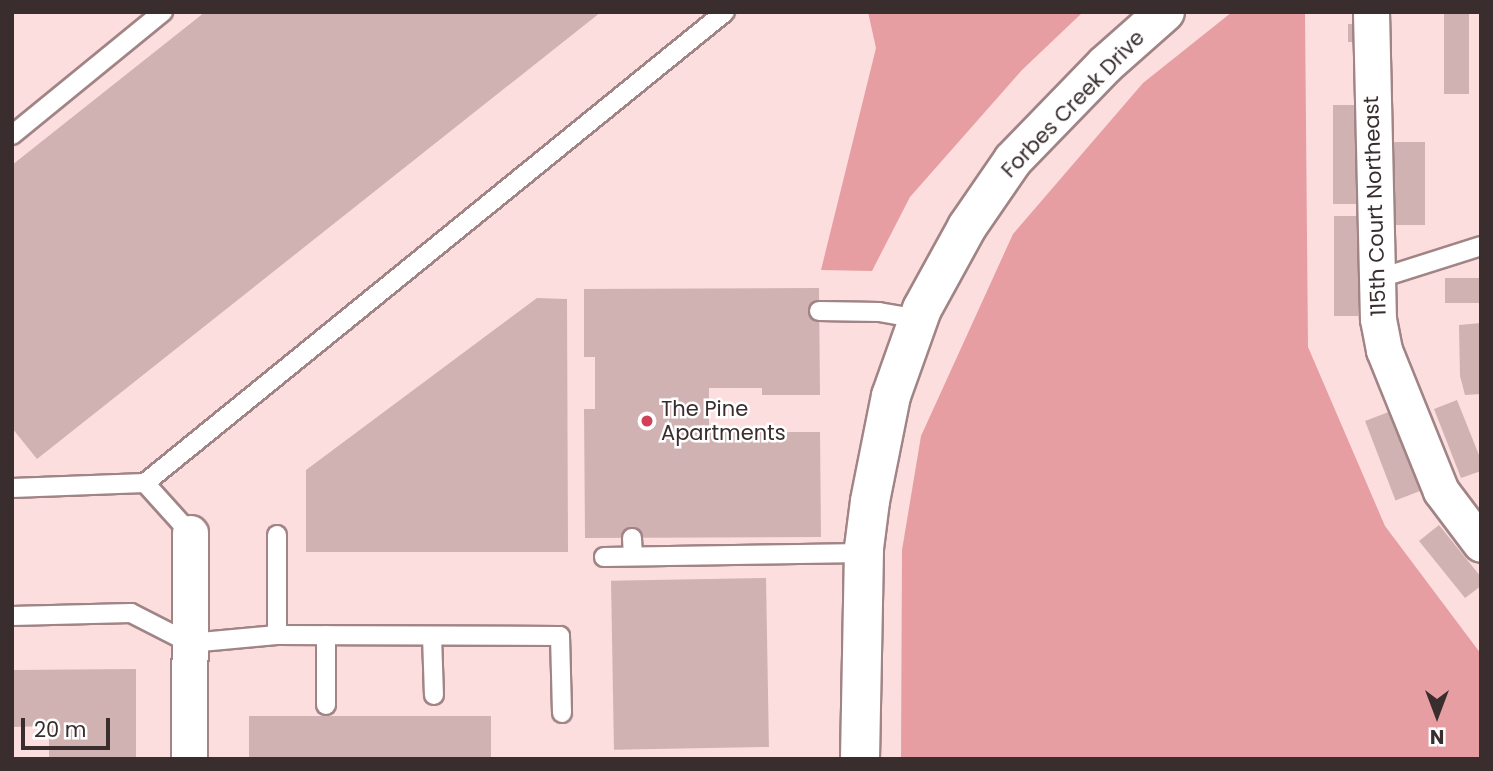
<!DOCTYPE html>
<style>
body{margin:0}
#map{position:relative;width:1493px;height:771px;overflow:hidden;background:#fddedf;font-family:Poppins,sans-serif}
div>[style]{position:absolute}
.green>*{inset:0;background:#e69ea2}
.building>*{inset:0;background:#d0b2b3;transform-origin:0 0}
.roads{filter:drop-shadow(2px 0 #a18485) drop-shadow(-2px 0 #a18485) drop-shadow(0 2px #a18485) drop-shadow(0 -2px #a18485)}
.service>*{height:18px;margin:-9px;padding:0 9px;transform-origin:9px;border-radius:9px;background:#fff}
.minor>*{height:35px;margin:-17.5px;padding:0 17.5px;transform-origin:17.5px;border-radius:17.5px;background:#fff}
.tertiary>*{height:38px;margin:-19px;padding:0 19px;transform-origin:19px;border-radius:19px;background:#fff}
.dots>*{width:19px;height:19px;translate:-50% -50%;box-sizing:border-box;border:4px solid #fff;border-radius:50%}
span{translate:-50% -50%;white-space:nowrap;text-align:center;line-height:1.15;-webkit-text-stroke:5px #fff;paint-order:stroke}
.street-label{font-size:21px;color:#392d2e}
.poi-label{font-size:21px;color:#392d2e}
.left{translate:0 -50%;text-align:left}
.frame{position:absolute;inset:0;border:14px solid #392d2e;pointer-events:none}
.north{position:absolute;left:1402px;top:680px;width:70px;height:70px;-webkit-text-stroke:5px #fff;paint-order:stroke;rotate:180deg;font-size:19px;font-weight:700;line-height:28px;text-align:center;color:#392d2e}
.north::after{content:'';display:block;margin:auto;width:24px;height:32px;background:#392d2e;clip-path:polygon(50% 0,100% 100%,50% 72%,0 100%)}
.scale{position:absolute;left:21px;top:718px;width:89px;height:32px;box-sizing:border-box;border:4px solid #392d2e;border-top:0;padding-left:9px;font-size:21px;line-height:24px;white-space:nowrap;color:#392d2e;-webkit-text-stroke:5px #fff;paint-order:stroke}
</style>
<div id="map">
<div class="green">
<div style="clip-path:polygon(868px 12px,1083px 12px,1022px 70px,910px 197px,872px 271px,821px 270px,876px 48px)"></div>
<div style="clip-path:polygon(1232px 12px,1305px 12px,1308px 347px,1385px 526px,1481px 654px,1481px 759px,901px 759px,902px 550px,921px 436px,1013px 234px,1143px 83px)"></div>
</div>
<div class="building">
<div style="clip-path:polygon(205px 12px,601px 12px,37px 459px,12px 428px,12px 165px)"></div>
<div style="left:1444px;top:12px;width:25px;height:82px"></div>
<div style="left:1348px;top:24px;width:11px;height:18px"></div>
<div style="left:1333px;top:105px;width:26px;height:99px"></div>
<div style="left:1425px;top:142px;width:83px;height:32px;rotate:90deg"></div>
<div style="left:1334px;top:216px;width:24px;height:100px"></div>
<div style="left:1481px;top:278px;width:25px;height:36px;rotate:90deg"></div>
<div style="clip-path:polygon(819px 288px,820px 395px,762px 395px,762px 388px,709px 388px,709px 432px,820px 432px,821px 537px,585px 538px,584px 409px,595px 409px,595px 357px,584px 357px,584px 289px)"></div>
<div style="clip-path:polygon(537px 298px,567px 299px,568px 552px,306px 552px,306px 470px)"></div>
<div style="clip-path:polygon(1481px 323px,1481px 394px,1465px 395px,1460px 376px,1459px 325px)"></div>
<div style="clip-path:polygon(1457px 400px,1481px 460px,1481px 471px,1461px 478px,1434px 409px)"></div>
<div style="left:1394px;top:410px;width:85px;height:31px;rotate:69deg"></div>
<div style="clip-path:polygon(1439px 525px,1481px 577px,1481px 586px,1465px 598px,1419px 541px)"></div>
<div style="left:766px;top:578px;width:169px;height:155px;rotate:89deg"></div>
<div style="clip-path:polygon(136px 669px,136px 759px,49px 759px,49px 726px,12px 727px,12px 670px)"></div>
<div style="left:491px;top:716px;width:43px;height:242px;rotate:90deg"></div>
</div>
<div class="roads">
<div class="service">
<div style="left:12px;top:135px;width:195px;rotate:-39.2deg"></div>
<div style="left:1377px;top:279px;width:109px;rotate:-17.6deg"></div>
<div style="left:819px;top:311px;width:60px;rotate:1deg"></div>
<div style="left:879px;top:312px;width:40px;rotate:10deg"></div>
<div style="left:12px;top:488px;width:133px;rotate:-2.2deg"></div>
<div style="left:190px;top:533px;width:67px;rotate:-132deg"></div>
<div style="left:145px;top:483px;width:747px;rotate:-39.08deg"></div>
<div style="left:277px;top:535px;width:100px;rotate:90deg"></div>
<div style="left:632px;top:538px;width:18px;rotate:87deg"></div>
<div style="left:604px;top:557px;width:260px;rotate:-0.9deg"></div>
<div style="left:12px;top:616px;width:119px;rotate:-1.4deg"></div>
<div style="left:131px;top:613px;width:66px;rotate:27deg"></div>
<div style="left:190px;top:643px;width:87px;rotate:-5.3deg"></div>
<div style="left:277px;top:635px;width:283px;rotate:0.2deg"></div>
<div style="left:560px;top:636px;width:77px;rotate:88.5deg"></div>
<div style="left:326px;top:635px;width:70px;rotate:90deg"></div>
<div style="left:432px;top:636px;width:59px;rotate:88.1deg"></div>
</div>
<div class="minor">
<div style="left:1371px;top:12px;width:307px;rotate:88.7deg"></div>
<div style="left:1378px;top:319px;width:32px;rotate:79deg"></div>
<div style="left:1384px;top:350px;width:152px;rotate:68deg"></div>
<div style="left:1441px;top:491px;width:66px;rotate:53deg"></div>
<div style="left:189px;top:759px;width:226px;rotate:-89.7deg"></div>
</div>
<div class="tertiary">
<div style="left:860px;top:759px;width:211px;rotate:-88.9deg"></div>
<div style="left:864px;top:548px;width:47px;rotate:-82.7deg"></div>
<div style="left:870px;top:501px;width:107px;rotate:-78.7deg"></div>
<div style="left:891px;top:396px;width:92px;rotate:-70.4deg"></div>
<div style="left:922px;top:309px;width:94px;rotate:-61.2deg"></div>
<div style="left:967px;top:227px;width:81px;rotate:-55.5deg"></div>
<div style="left:1013px;top:160px;width:132px;rotate:-45.9deg"></div>
<div style="left:1105px;top:65px;width:80px;rotate:-41.5deg"></div>
</div>
</div>
<div class="dots">
<div style="left:647px;top:421px;background:#d14157"></div>
</div>
<div class="street-label">
<span style="left:1073px;top:104px;rotate:-46deg">Forbes Creek Drive</span>
<span style="left:1375px;top:206px;rotate:-92deg">115th Court Northeast</span>
</div>
<div class="poi-label">
<span class="left" style="left:661px;top:421px">The Pine<br>Apartments</span>
</div>
<div class="frame"></div>
<div class="north">N</div>
<div class="scale">20 m</div>
</div>
